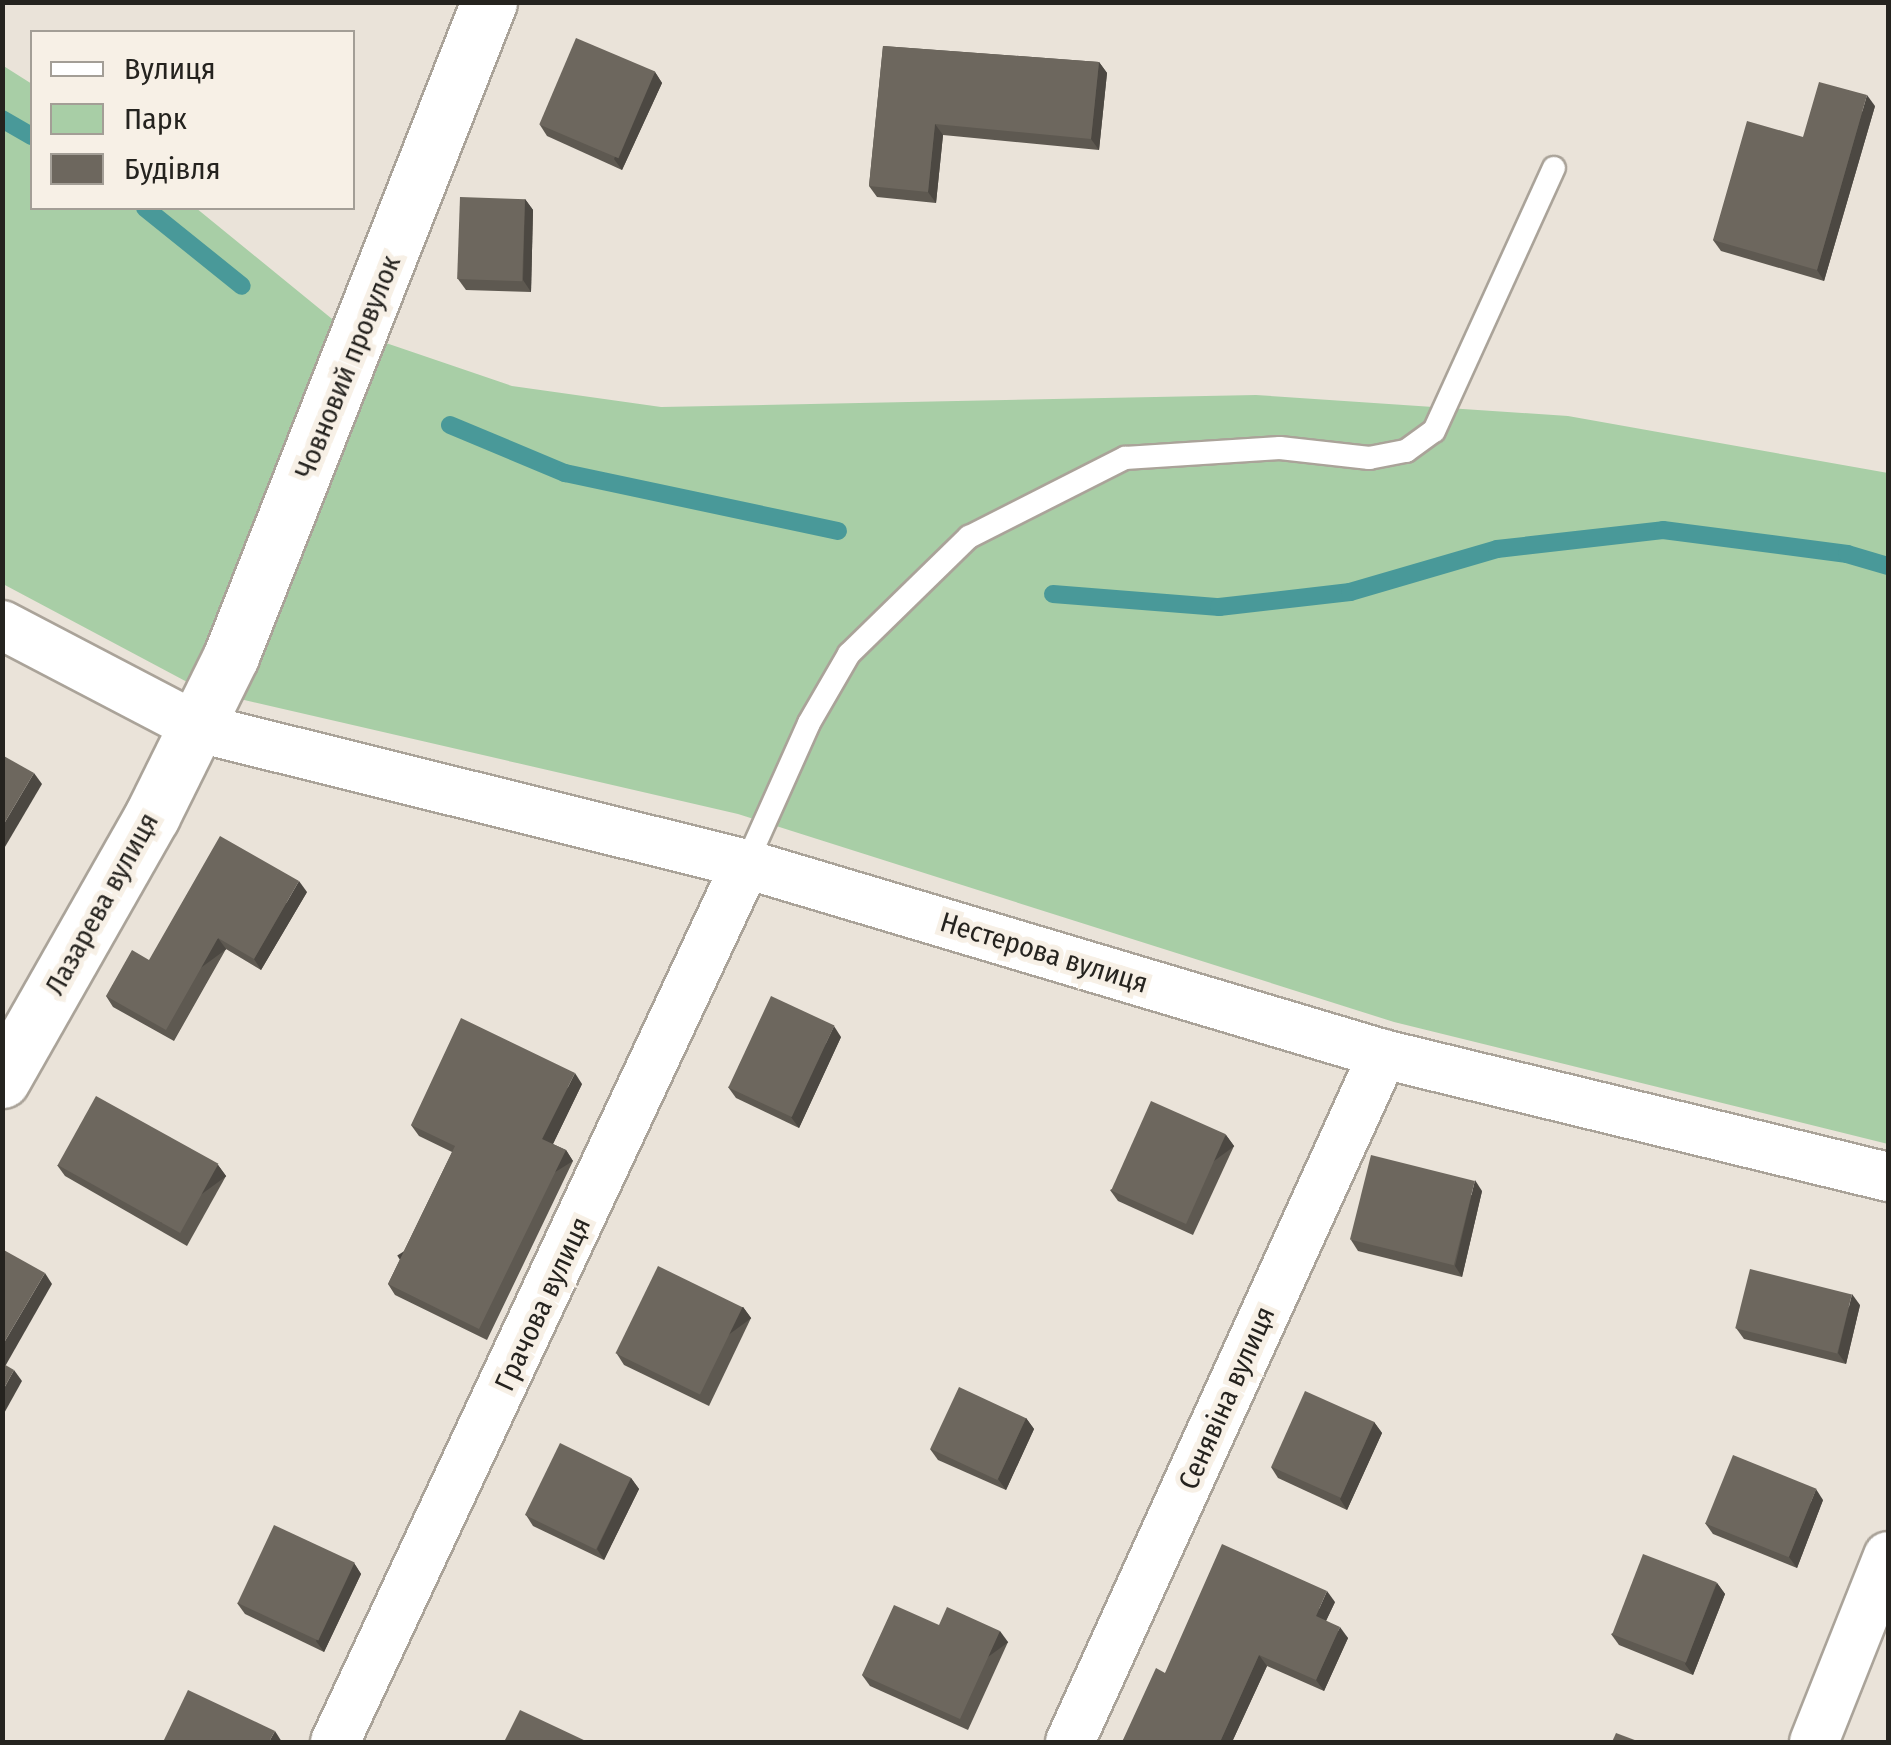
<!DOCTYPE html>
<meta charset="utf-8">
<style>
body{margin:0}
#map{position:relative;width:1891px;height:1745px;overflow:hidden;background:#eae3d9;font-family:"Fira Sans Condensed",sans-serif}
div>[style]{position:absolute}
.green>*{inset:0;background:#a8cea6}
.stream>*{height:18px;margin:-9px;padding:0 9px;transform-origin:9px;border-radius:9px;background:#499999}
.roads{filter:drop-shadow(2px 0 #aaa399) drop-shadow(-2px 0 #aaa399) drop-shadow(0 2px #aaa399) drop-shadow(0 -2px #aaa399)}
.lane>*{height:22px;margin:-11px;padding:0 11px;transform-origin:11px;border-radius:11px;background:#fff}
.street>*{height:48px;margin:-24px;padding:0 24px;transform-origin:24px;border-radius:24px;background:#fff}
.secondary>*{height:55px;margin:-27.5px;padding:0 27.5px;transform-origin:27.5px;border-radius:27.5px;background:#fff}
.wall>*{inset:0;background:#5e5951}
.shaded-wall>*{inset:0;background:#4c4842;transform-origin:0 0}
.building>*{inset:0;background:#6d675e;transform-origin:0 0}
span{translate:-50% -50%;white-space:nowrap;text-align:center;line-height:1.15;-webkit-text-stroke:10px #f7f0e6;paint-order:stroke}
.street-label{font-size:28px;color:#25231f}
.frame{position:absolute;inset:0;border:5px solid #25231f;pointer-events:none}
.legend{position:absolute;left:30px;top:30px;width:325px;height:180px;box-sizing:border-box;background:#f7f0e6;border:2px solid #a39e96;margin:0;padding:12px 18px;list-style:none;font-size:30px;color:#25231f}
.legend li{display:flex;align-items:center;gap:20px;height:50px}
.legend b{width:50px;border:2px solid #a39e96}
</style>
<div id="map">
<div class="green">
<div style="clip-path:polygon(2px 65px,32px 84px,32px 208px,196px 208px,337px 323px,189px 683px,3px 584px)"></div>
<div style="clip-path:polygon(383px 342px,512px 386px,661px 407px,1256px 395px,1568px 416px,1888px 473px,1888px 1144px,1394px 1022px,738px 814px,240px 699px)"></div>
</div>
<div class="stream">
<div style="left:2px;top:119px;width:34px;rotate:30deg"></div>
<div style="left:145px;top:208px;width:124px;rotate:38.8deg"></div>
<div style="left:450px;top:425px;width:125px;rotate:22.7deg"></div>
<div style="left:565px;top:473px;width:279px;rotate:12deg"></div>
<div style="left:1053px;top:594px;width:167px;rotate:4.5deg"></div>
<div style="left:1219px;top:607px;width:132px;rotate:-6.5deg"></div>
<div style="left:1350px;top:592px;width:153px;rotate:-16.3deg"></div>
<div style="left:1497px;top:549px;width:167px;rotate:-6.5deg"></div>
<div style="left:1663px;top:530px;width:186px;rotate:7.4deg"></div>
<div style="left:1847px;top:554px;width:43px;rotate:16.3deg"></div>
</div>
<div class="roads">
<div class="lane">
<div style="left:746px;top:864px;width:154px;rotate:-65.9deg"></div>
<div style="left:809px;top:723px;width:80px;rotate:-59.9deg"></div>
<div style="left:849px;top:654px;width:168px;rotate:-44.3deg"></div>
<div style="left:969px;top:537px;width:175px;rotate:-26.9deg"></div>
<div style="left:1125px;top:458px;width:155px;rotate:-3.7deg"></div>
<div style="left:1280px;top:448px;width:90px;rotate:6.4deg"></div>
<div style="left:1369px;top:458px;width:38px;rotate:-11deg"></div>
<div style="left:1406px;top:451px;width:34px;rotate:-36deg"></div>
<div style="left:1434px;top:431px;width:289px;rotate:-65.5deg"></div>
</div>
<div class="street">
<div style="left:2px;top:625px;width:222px;rotate:27.6deg"></div>
<div style="left:199px;top:728px;width:564px;rotate:13.96deg"></div>
<div style="left:746px;top:864px;width:665px;rotate:16.61deg"></div>
<div style="left:1383px;top:1054px;width:520px;rotate:13.69deg"></div>
<div style="left:335px;top:1742px;width:969px;rotate:-64.92deg"></div>
<div style="left:1070px;top:1742px;width:756px;rotate:-65.54deg"></div>
<div style="left:1814px;top:1742px;width:200px;rotate:-68.3deg"></div>
</div>
<div class="secondary">
<div style="left:2px;top:1080px;width:304px;rotate:-60.4deg"></div>
<div style="left:152px;top:816px;width:178px;rotate:-63.7deg"></div>
<div style="left:231px;top:656px;width:703px;rotate:-68.47deg"></div>
</div>
</div>
<div class="wall">
<div style="clip-path:polygon(883px 46px,1099px 62px,1107px 73px,1099px 150px,943px 135px,936px 203px,877px 197px,869px 186px)"></div>
<div style="clip-path:polygon(655px 72px,662px 83px,622px 170px,547px 136px,540px 125px)"></div>
<div style="clip-path:polygon(1875px 106px,1824px 281px,1721px 251px,1713px 240px,1803px 137px)"></div>
<div style="clip-path:polygon(525px 199px,533px 210px,531px 292px,466px 290px,458px 279px)"></div>
<div style="clip-path:polygon(307px 892px,261px 970px,226px 949px,174px 1041px,113px 1007px,106px 996px)"></div>
<div style="clip-path:polygon(841px 1037px,799px 1128px,736px 1098px,728px 1087px)"></div>
<div style="clip-path:polygon(582px 1084px,553px 1144px,566px 1150px,573px 1161px,487px 1340px,395px 1295px,388px 1284px,452px 1152px,419px 1136px,411px 1125px)"></div>
<div style="clip-path:polygon(1226px 1135px,1234px 1146px,1193px 1235px,1118px 1201px,1110px 1190px)"></div>
<div style="clip-path:polygon(57px 1165px,218px 1165px,226px 1176px,187px 1246px,65px 1176px)"></div>
<div style="clip-path:polygon(1482px 1191px,1462px 1277px,1358px 1251px,1351px 1240px)"></div>
<div style="clip-path:polygon(1860px 1305px,1846px 1364px,1744px 1339px,1736px 1328px)"></div>
<div style="clip-path:polygon(743px 1307px,751px 1318px,709px 1406px,624px 1365px,617px 1354px)"></div>
<div style="clip-path:polygon(1026px 1418px,1034px 1429px,1006px 1490px,938px 1460px,930px 1449px)"></div>
<div style="clip-path:polygon(1374px 1422px,1382px 1433px,1347px 1510px,1278px 1478px,1271px 1467px)"></div>
<div style="clip-path:polygon(631px 1478px,639px 1489px,604px 1560px,533px 1526px,526px 1515px)"></div>
<div style="clip-path:polygon(1823px 1500px,1797px 1568px,1713px 1534px,1705px 1523px)"></div>
<div style="clip-path:polygon(354px 1563px,361px 1574px,324px 1652px,245px 1614px,237px 1603px)"></div>
<div style="clip-path:polygon(1717px 1583px,1725px 1594px,1693px 1675px,1619px 1645px,1611px 1634px)"></div>
<div style="clip-path:polygon(1335px 1602px,1326px 1621px,1348px 1638px,1324px 1691px,1267px 1666px,1232px 1742px,1122px 1742px,1165px 1673px)"></div>
<div style="clip-path:polygon(939px 1625px,1008px 1642px,968px 1730px,870px 1686px,862px 1675px)"></div>
</div>
<div class="shaded-wall">
<div style="clip-path:polygon(1099px 62px,1107px 73px,1099px 150px,1091px 139px)"></div>
<div style="clip-path:polygon(655px 72px,662px 83px,622px 170px,614px 159px)"></div>
<div style="clip-path:polygon(1867px 95px,1875px 106px,1824px 281px,1817px 270px)"></div>
<div style="clip-path:polygon(935px 124px,943px 135px,936px 203px,928px 192px)"></div>
<div style="clip-path:polygon(525px 199px,533px 210px,531px 292px,523px 280px)"></div>
<div style="clip-path:polygon(34px 773px,42px 784px,2px 852px,2px 827px)"></div>
<div style="clip-path:polygon(299px 881px,307px 892px,261px 970px,254px 959px)"></div>
<div style="left:218px;top:938px;width:14px;height:106px;rotate:54deg"></div>
<div style="clip-path:polygon(834px 1026px,841px 1037px,799px 1128px,791px 1117px)"></div>
<div style="clip-path:polygon(575px 1073px,582px 1084px,550px 1150px,542px 1139px)"></div>
<div style="left:1226px;top:1135px;width:14px;height:98px;rotate:54deg"></div>
<div style="left:566px;top:1150px;width:13px;height:199px;rotate:58deg"></div>
<div style="left:218px;top:1165px;width:14px;height:80px;rotate:54deg"></div>
<div style="clip-path:polygon(1475px 1180px,1482px 1191px,1462px 1277px,1455px 1266px)"></div>
<div style="clip-path:polygon(45px 1273px,52px 1284px,3px 1370px,2px 1346px)"></div>
<div style="clip-path:polygon(1852px 1294px,1860px 1305px,1846px 1364px,1838px 1353px)"></div>
<div style="left:743px;top:1307px;width:14px;height:98px;rotate:54deg"></div>
<div style="clip-path:polygon(14px 1370px,22px 1381px,2px 1417px,2px 1392px)"></div>
<div style="clip-path:polygon(1026px 1418px,1034px 1429px,1006px 1490px,998px 1479px)"></div>
<div style="clip-path:polygon(1374px 1422px,1382px 1433px,1347px 1510px,1340px 1499px)"></div>
<div style="clip-path:polygon(631px 1478px,639px 1489px,604px 1560px,597px 1549px)"></div>
<div style="clip-path:polygon(1816px 1489px,1823px 1500px,1797px 1568px,1789px 1557px)"></div>
<div style="clip-path:polygon(354px 1563px,361px 1574px,324px 1652px,316px 1641px)"></div>
<div style="clip-path:polygon(1717px 1583px,1725px 1594px,1693px 1675px,1685px 1664px)"></div>
<div style="clip-path:polygon(1327px 1591px,1335px 1602px,1323px 1627px,1316px 1616px)"></div>
<div style="clip-path:polygon(1340px 1627px,1348px 1638px,1324px 1691px,1316px 1680px)"></div>
<div style="left:1000px;top:1631px;width:14px;height:97px;rotate:54deg"></div>
<div style="clip-path:polygon(1259px 1655px,1267px 1666px,1232px 1742px,1220px 1742px)"></div>
<div style="clip-path:polygon(275px 1731px,282px 1742px,269px 1742px)"></div>
</div>
<div class="building">
<div style="left:576px;top:38px;width:86px;height:94px;rotate:23deg"></div>
<div style="clip-path:polygon(883px 46px,1099px 62px,1091px 139px,935px 124px,928px 192px,869px 186px)"></div>
<div style="clip-path:polygon(1819px 82px,1867px 95px,1817px 270px,1713px 240px,1747px 121px,1803px 137px)"></div>
<div style="left:460px;top:197px;width:65px;height:82px;rotate:2deg"></div>
<div style="clip-path:polygon(2px 755px,34px 773px,2px 827px)"></div>
<div style="clip-path:polygon(220px 836px,299px 881px,254px 959px,218px 938px,166px 1030px,106px 996px,132px 950px,149px 960px)"></div>
<div style="left:771px;top:996px;width:70px;height:101px;rotate:25deg"></div>
<div style="clip-path:polygon(461px 1018px,575px 1073px,542px 1139px,566px 1150px,479px 1329px,388px 1284px,455px 1146px,411px 1125px)"></div>
<div style="left:96px;top:1096px;width:140px;height:79px;rotate:29deg"></div>
<div style="left:1151px;top:1101px;width:82px;height:98px;rotate:24deg"></div>
<div style="left:1371px;top:1155px;width:107px;height:87px;rotate:14deg"></div>
<div style="clip-path:polygon(2px 1249px,45px 1273px,2px 1346px)"></div>
<div style="left:658px;top:1266px;width:94px;height:97px;rotate:26deg"></div>
<div style="left:1750px;top:1269px;width:105px;height:61px;rotate:14deg"></div>
<div style="clip-path:polygon(2px 1363px,14px 1370px,2px 1392px)"></div>
<div style="left:959px;top:1387px;width:74px;height:68px;rotate:25deg"></div>
<div style="left:1305px;top:1391px;width:76px;height:83px;rotate:24deg"></div>
<div style="left:560px;top:1443px;width:79px;height:80px;rotate:26deg"></div>
<div style="left:1733px;top:1455px;width:90px;height:74px;rotate:22deg"></div>
<div style="left:274px;top:1525px;width:89px;height:86px;rotate:25deg"></div>
<div style="clip-path:polygon(1222px 1544px,1327px 1591px,1316px 1616px,1340px 1627px,1316px 1680px,1259px 1655px,1220px 1742px,1122px 1742px,1156px 1668px,1165px 1673px)"></div>
<div style="left:1643px;top:1554px;width:79px;height:86px;rotate:21deg"></div>
<div style="clip-path:polygon(894px 1605px,939px 1625px,947px 1607px,1000px 1631px,960px 1719px,862px 1675px)"></div>
<div style="clip-path:polygon(188px 1690px,275px 1731px,269px 1742px,163px 1742px)"></div>
<div style="clip-path:polygon(520px 1710px,588px 1742px,504px 1742px)"></div>
<div style="clip-path:polygon(1616px 1733px,1640px 1742px,1612px 1742px)"></div>
</div>
<div class="street-label">
<span style="left:348px;top:367px;rotate:-68deg">Човновий провулок</span>
<span style="left:102px;top:904px;rotate:-61deg">Лазарева вулиця</span>
<span style="left:1044px;top:953px;rotate:17deg">Нестерова вулиця</span>
<span style="left:543px;top:1304px;rotate:-65deg">Грачова вулиця</span>
<span style="left:1227px;top:1398px;rotate:-66deg">Сенявіна вулиця</span>
</div>
<div class="frame"></div>
<ul class="legend">
<li><b style="height:12px;background:#fff"></b>Вулиця</li>
<li><b style="height:28px;background:#a8cea6"></b>Парк</li>
<li><b style="height:28px;background:#6d675e"></b>Будівля</li>
</ul>
</div>
